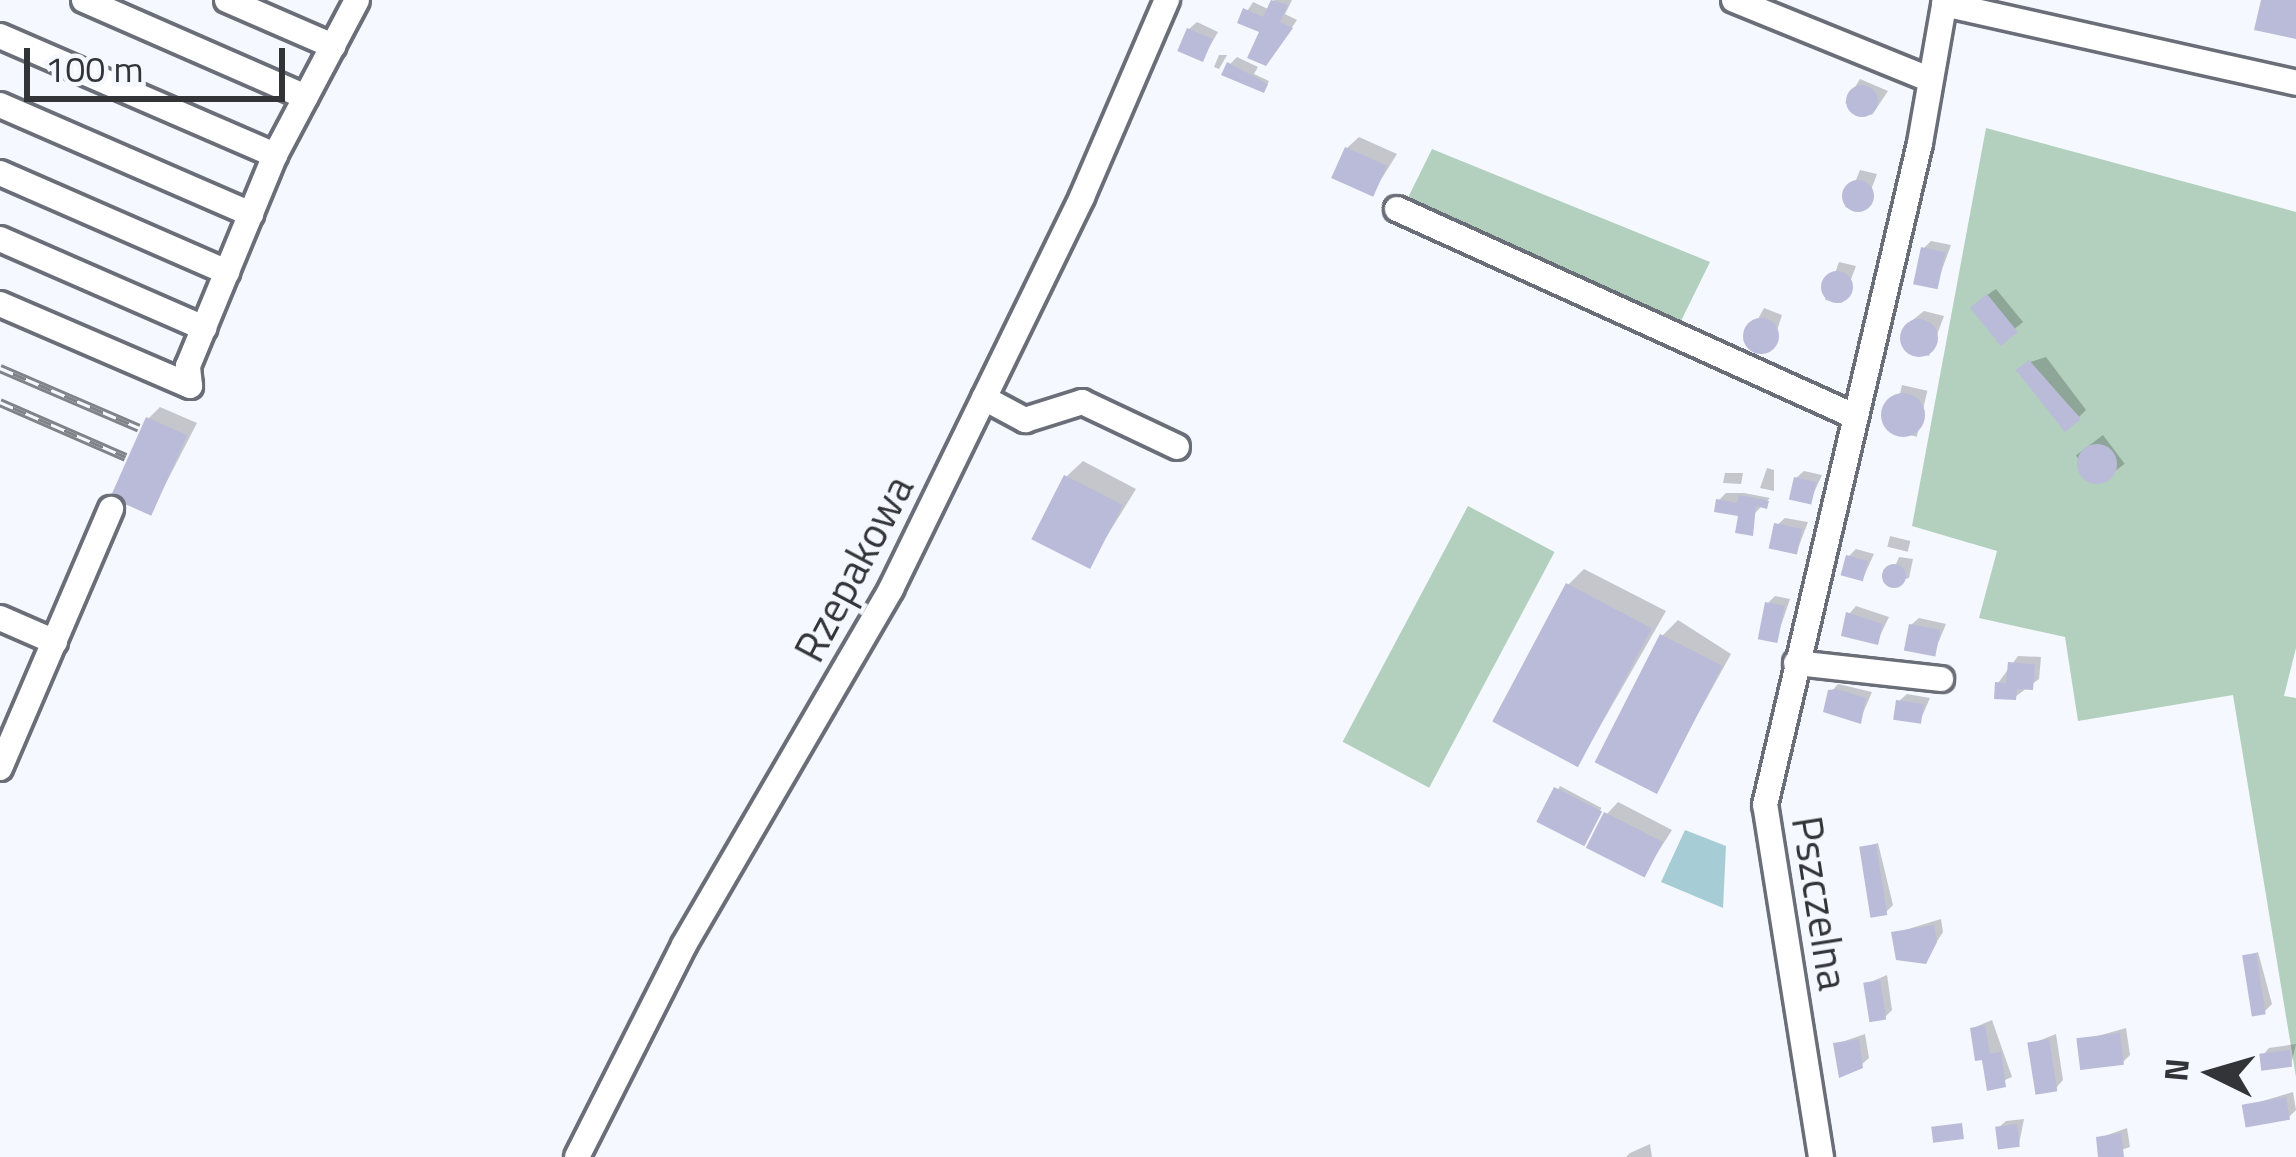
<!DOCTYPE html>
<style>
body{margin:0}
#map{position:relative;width:2296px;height:1157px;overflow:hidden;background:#f5f8fe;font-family:"Titillium Web",sans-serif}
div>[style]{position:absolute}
.green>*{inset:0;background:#b2d0bd;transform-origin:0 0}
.water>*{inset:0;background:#a6cdd5}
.shadow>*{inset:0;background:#0003;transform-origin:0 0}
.building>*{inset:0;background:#babbd9;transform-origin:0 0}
.round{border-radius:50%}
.roads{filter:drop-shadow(3px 0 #6a6e78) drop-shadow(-3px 0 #6a6e78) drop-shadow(0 3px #6a6e78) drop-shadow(0 -3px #6a6e78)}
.minor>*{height:24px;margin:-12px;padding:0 12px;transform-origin:12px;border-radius:12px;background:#fff}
.rail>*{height:9px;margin-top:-4.5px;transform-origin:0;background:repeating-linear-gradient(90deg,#f5f8fe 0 14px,#808388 0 28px);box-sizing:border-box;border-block:3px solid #808388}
span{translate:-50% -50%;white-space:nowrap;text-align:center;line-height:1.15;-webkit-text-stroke:9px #f5f8fe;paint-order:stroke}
.street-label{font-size:42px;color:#323438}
.north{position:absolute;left:2152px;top:1013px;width:120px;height:120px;-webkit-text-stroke:9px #f5f8fe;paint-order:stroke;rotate:275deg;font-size:33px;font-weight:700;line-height:48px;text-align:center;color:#323438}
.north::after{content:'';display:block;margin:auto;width:42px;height:54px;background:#323438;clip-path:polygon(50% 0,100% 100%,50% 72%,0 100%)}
.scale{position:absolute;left:24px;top:48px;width:261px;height:54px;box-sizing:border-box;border:6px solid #323438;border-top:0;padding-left:15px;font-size:36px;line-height:42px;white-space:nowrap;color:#323438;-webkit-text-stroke:9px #f5f8fe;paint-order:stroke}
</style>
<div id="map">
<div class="green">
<div style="clip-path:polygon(1986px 128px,2296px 212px,2296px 648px,2284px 696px,2296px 698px,2296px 1077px,2233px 695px,2078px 721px,2065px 637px,1979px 618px,1997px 551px,1912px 526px)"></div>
<div style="clip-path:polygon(1432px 149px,1710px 262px,1679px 325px,1682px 344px,1396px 222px)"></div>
<div style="left:1468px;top:506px;width:98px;height:267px;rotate:28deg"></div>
</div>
<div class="water">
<div style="clip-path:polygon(1685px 830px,1726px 846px,1723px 908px,1661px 882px)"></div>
</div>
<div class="shadow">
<div style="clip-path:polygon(1274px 0,1292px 0,1285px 14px,1297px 20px,1273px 55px,1263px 31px,1241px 21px,1253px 2px,1270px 10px)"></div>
<div style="clip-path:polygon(1197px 22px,1218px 32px,1202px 60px,1189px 29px)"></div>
<div style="clip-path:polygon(1219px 55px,1227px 55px,1219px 69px,1214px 67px)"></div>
<div style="clip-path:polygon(1237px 57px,1258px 67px,1254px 74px,1269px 81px,1266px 87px,1230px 64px)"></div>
<div style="clip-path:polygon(1860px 79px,1888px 91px,1872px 115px,1845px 103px)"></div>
<div style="clip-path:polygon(1359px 137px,1397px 154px,1372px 194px,1347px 148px)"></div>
<div style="clip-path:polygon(1860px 170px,1877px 174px,1863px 211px,1845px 207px)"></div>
<div style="clip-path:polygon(1931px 241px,1951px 245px,1936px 286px,1924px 248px)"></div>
<div style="clip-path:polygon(1839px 262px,1856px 266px,1842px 303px,1825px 300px)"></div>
<div style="clip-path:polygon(1996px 289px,2023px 322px,1998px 342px,1980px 300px)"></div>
<div style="clip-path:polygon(1764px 308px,1782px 315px,1770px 352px,1746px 341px)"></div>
<div style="clip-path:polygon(1924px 311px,1944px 316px,1929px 356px,1910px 352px,1912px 342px,1902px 340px,1905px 326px)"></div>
<div style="clip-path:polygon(2046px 357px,2086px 410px,2079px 417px,2027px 363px)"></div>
<div style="left:1902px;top:385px;width:26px;height:47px;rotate:13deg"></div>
<div style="clip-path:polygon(160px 407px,197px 423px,151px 512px,148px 419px)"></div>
<div style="left:2103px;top:435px;width:36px;height:34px;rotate:53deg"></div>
<div style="clip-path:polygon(1083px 461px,1136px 489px,1089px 565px,1067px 476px)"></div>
<div style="clip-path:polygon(1767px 468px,1774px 470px,1774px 491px,1760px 488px)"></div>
<div style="clip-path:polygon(1804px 471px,1822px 475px,1810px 501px,1796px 478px)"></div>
<div style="clip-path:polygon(1725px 473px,1743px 473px,1741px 484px,1723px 483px)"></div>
<div style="clip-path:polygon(1726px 493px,1744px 493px,1770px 498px,1755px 513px,1741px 514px,1719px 500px)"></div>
<div style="clip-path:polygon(1785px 518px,1808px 522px,1797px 551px,1777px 525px)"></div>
<div style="left:1890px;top:536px;width:21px;height:11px;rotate:14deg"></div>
<div style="clip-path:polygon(1856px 549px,1874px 554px,1863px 578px,1849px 556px)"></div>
<div style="clip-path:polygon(1899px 557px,1913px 559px,1909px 578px,1888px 583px)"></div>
<div style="clip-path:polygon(1584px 569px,1666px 611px,1579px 763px,1568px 585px)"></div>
<div style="clip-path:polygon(1775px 596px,1790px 599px,1776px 640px,1768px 603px)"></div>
<div style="clip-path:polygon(1856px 606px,1889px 617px,1877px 642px,1849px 614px)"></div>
<div style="clip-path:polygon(1919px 618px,1946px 624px,1934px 653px,1911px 625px)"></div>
<div style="clip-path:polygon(1678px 620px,1731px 654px,1656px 790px,1662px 636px)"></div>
<div style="clip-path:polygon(2018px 656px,2041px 657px,2039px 679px,2015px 697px,1998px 683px)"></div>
<div style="clip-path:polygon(1838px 684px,1872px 692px,1860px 720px,1831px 692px)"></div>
<div style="clip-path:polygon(1907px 694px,1930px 698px,1920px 721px,1899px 701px)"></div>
<div style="left:1560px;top:786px;width:47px;height:40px;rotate:28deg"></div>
<div style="clip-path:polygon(1618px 802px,1672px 830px,1644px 874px,1607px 814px)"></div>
<div style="clip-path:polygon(1878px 843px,1893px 905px,1886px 912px,1862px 848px)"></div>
<div style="clip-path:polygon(1941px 919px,1943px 932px,1924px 961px,1895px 933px)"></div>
<div style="clip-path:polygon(2258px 952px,2272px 1004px,2265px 1011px,2245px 957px)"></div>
<div style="clip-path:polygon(1887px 975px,1892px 1010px,1885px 1017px,1866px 984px)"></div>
<div style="clip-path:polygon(1992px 1020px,2012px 1077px,1989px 1087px,1973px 1028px)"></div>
<div style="clip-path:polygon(2126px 1028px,2130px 1055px,2123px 1062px,2080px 1041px)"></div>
<div style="clip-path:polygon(1865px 1034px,1869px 1058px,1861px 1065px,1836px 1044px)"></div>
<div style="clip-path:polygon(2056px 1034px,2063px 1080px,2056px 1088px,2031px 1044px)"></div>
<div style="clip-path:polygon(2296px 1044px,2291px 1065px,2262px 1056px,2269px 1048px)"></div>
<div style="clip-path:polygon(2293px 1092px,2296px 1110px,2289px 1117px,2246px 1106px)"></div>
<div style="clip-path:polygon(2024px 1119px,2019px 1144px,1998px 1128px,2006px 1121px)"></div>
<div style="clip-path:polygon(2127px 1128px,2130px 1147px,2101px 1157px,2099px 1138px)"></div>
<div style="clip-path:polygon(1650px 1144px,1652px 1157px,1626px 1157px,1630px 1153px)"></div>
</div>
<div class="building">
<div style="clip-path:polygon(1271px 0,1288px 5px,1280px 22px,1293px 28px,1266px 66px,1247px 58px,1259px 32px,1237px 23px,1243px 8px,1263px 17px)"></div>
<div style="clip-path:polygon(2261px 0,2296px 0,2296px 39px,2254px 30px)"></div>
<div style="left:1187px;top:28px;width:28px;height:25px;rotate:23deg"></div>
<div style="clip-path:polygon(1227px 62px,1268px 84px,1264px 93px,1221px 75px)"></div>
<div class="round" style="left:1846px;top:85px;width:32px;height:32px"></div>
<div style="left:1345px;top:147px;width:46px;height:34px;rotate:24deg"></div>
<div class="round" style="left:1842px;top:180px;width:32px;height:32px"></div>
<div style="left:1921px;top:247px;width:25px;height:38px;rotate:12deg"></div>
<div class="round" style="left:1821px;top:271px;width:32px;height:32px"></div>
<div style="left:1987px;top:294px;width:49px;height:22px;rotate:51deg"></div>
<div class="round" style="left:1743px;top:318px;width:36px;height:36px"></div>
<div class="round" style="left:1900px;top:319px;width:38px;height:38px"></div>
<div style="clip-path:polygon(2029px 360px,2081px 419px,2065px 432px,2016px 370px)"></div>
<div class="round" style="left:1881px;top:393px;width:44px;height:44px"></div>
<div style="left:146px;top:417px;width:45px;height:88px;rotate:24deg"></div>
<div class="round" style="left:2077px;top:444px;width:40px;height:40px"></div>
<div style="left:1064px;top:475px;width:66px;height:72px;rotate:27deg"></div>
<div style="left:1794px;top:477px;width:23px;height:23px;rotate:13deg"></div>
<div style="clip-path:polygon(1739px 495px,1769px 501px,1767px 509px,1756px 506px,1753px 536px,1735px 533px,1738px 516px,1714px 512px,1716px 499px,1737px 503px)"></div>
<div style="left:1774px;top:523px;width:29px;height:26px;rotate:12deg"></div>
<div style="left:1846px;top:555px;width:23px;height:21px;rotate:15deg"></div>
<div class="round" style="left:1882px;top:564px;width:24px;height:24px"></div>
<div style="left:1566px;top:583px;width:97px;height:157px;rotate:28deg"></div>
<div style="left:1765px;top:602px;width:20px;height:38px;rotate:11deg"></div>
<div style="clip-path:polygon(1846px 612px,1883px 624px,1878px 645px,1841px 636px)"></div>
<div style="left:1909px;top:624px;width:32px;height:27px;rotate:11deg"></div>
<div style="left:1660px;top:634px;width:70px;height:144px;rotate:27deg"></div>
<div style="clip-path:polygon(2008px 662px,2035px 664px,2033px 690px,2017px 689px,2016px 700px,1994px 699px,1995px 682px,2006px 683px)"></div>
<div style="clip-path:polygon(1837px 689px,1866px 698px,1861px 724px,1823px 712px,1828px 690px)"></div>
<div style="left:1896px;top:700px;width:28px;height:20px;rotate:8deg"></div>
<div style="left:1554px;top:787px;width:54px;height:39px;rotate:27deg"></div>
<div style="left:1604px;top:812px;width:66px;height:40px;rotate:27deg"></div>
<div style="left:1876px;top:844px;width:72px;height:17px;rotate:81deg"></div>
<div style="clip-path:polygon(1934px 925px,1937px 942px,1926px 964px,1896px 960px,1891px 932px)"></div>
<div style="left:2256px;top:953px;width:62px;height:14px;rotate:81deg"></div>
<div style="left:1880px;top:980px;width:40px;height:17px;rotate:81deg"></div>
<div style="clip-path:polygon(1985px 1025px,1990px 1054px,2001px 1052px,2006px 1087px,1987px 1091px,1982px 1060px,1975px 1061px,1970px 1028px)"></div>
<div style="left:2120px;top:1033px;width:32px;height:44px;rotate:83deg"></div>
<div style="clip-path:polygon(1859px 1039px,1863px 1068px,1839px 1078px,1833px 1043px)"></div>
<div style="left:2049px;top:1039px;width:53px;height:22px;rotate:81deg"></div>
<div style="left:2290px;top:1050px;width:17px;height:31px;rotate:83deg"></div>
<div style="left:2286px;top:1097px;width:23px;height:45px;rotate:80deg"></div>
<div style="left:1962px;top:1123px;width:16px;height:31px;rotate:83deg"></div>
<div style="left:2017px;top:1124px;width:23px;height:22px;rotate:83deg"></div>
<div style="clip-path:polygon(2121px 1133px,2124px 1157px,2098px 1157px,2096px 1137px)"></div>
</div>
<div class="roads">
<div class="minor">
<div style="left:84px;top:0;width:242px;rotate:23.6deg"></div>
<div style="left:227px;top:0;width:116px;rotate:23.5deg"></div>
<div style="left:1734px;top:0;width:207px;rotate:22.1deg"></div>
<div style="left:1944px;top:4px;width:361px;rotate:12.6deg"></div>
<div style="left:0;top:36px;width:300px;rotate:23.4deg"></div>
<div style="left:0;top:105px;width:274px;rotate:23.5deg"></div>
<div style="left:0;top:173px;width:248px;rotate:23.6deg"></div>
<div style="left:1397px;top:209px;width:502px;rotate:24.37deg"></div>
<div style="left:0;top:239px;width:223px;rotate:23.6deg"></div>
<div style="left:0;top:304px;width:207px;rotate:23.3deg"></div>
<div style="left:190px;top:386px;width:20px;rotate:-96deg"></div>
<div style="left:188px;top:366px;width:228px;rotate:-67.6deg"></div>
<div style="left:275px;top:155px;width:175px;rotate:-62.1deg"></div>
<div style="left:984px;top:398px;width:47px;rotate:28.2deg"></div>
<div style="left:1025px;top:420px;width:60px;rotate:-17.5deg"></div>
<div style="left:1082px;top:402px;width:105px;rotate:25.3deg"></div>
<div style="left:0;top:618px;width:60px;rotate:23.6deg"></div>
<div style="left:1796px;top:663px;width:146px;rotate:6.3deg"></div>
<div style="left:0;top:768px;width:282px;rotate:-66.8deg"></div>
<div style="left:577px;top:1157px;width:237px;rotate:-63.2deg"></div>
<div style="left:684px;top:945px;width:412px;rotate:-59.8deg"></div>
<div style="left:891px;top:589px;width:436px;rotate:-64deg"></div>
<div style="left:1082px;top:197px;width:215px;rotate:-66.7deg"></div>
<div style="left:1821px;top:1157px;width:356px;rotate:-99deg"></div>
<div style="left:1765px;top:805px;width:680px;rotate:-76.82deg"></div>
<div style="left:1920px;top:143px;width:145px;rotate:-80.1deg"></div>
</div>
</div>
<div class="rail">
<div style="left:0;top:368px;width:151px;rotate:23.3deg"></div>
<div style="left:0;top:402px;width:137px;rotate:23.6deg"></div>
</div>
<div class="street-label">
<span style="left:853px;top:568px;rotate:-62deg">Rzepakowa</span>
<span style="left:1821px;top:903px;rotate:81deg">Pszczelna</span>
</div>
<div class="north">N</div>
<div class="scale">100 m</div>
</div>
